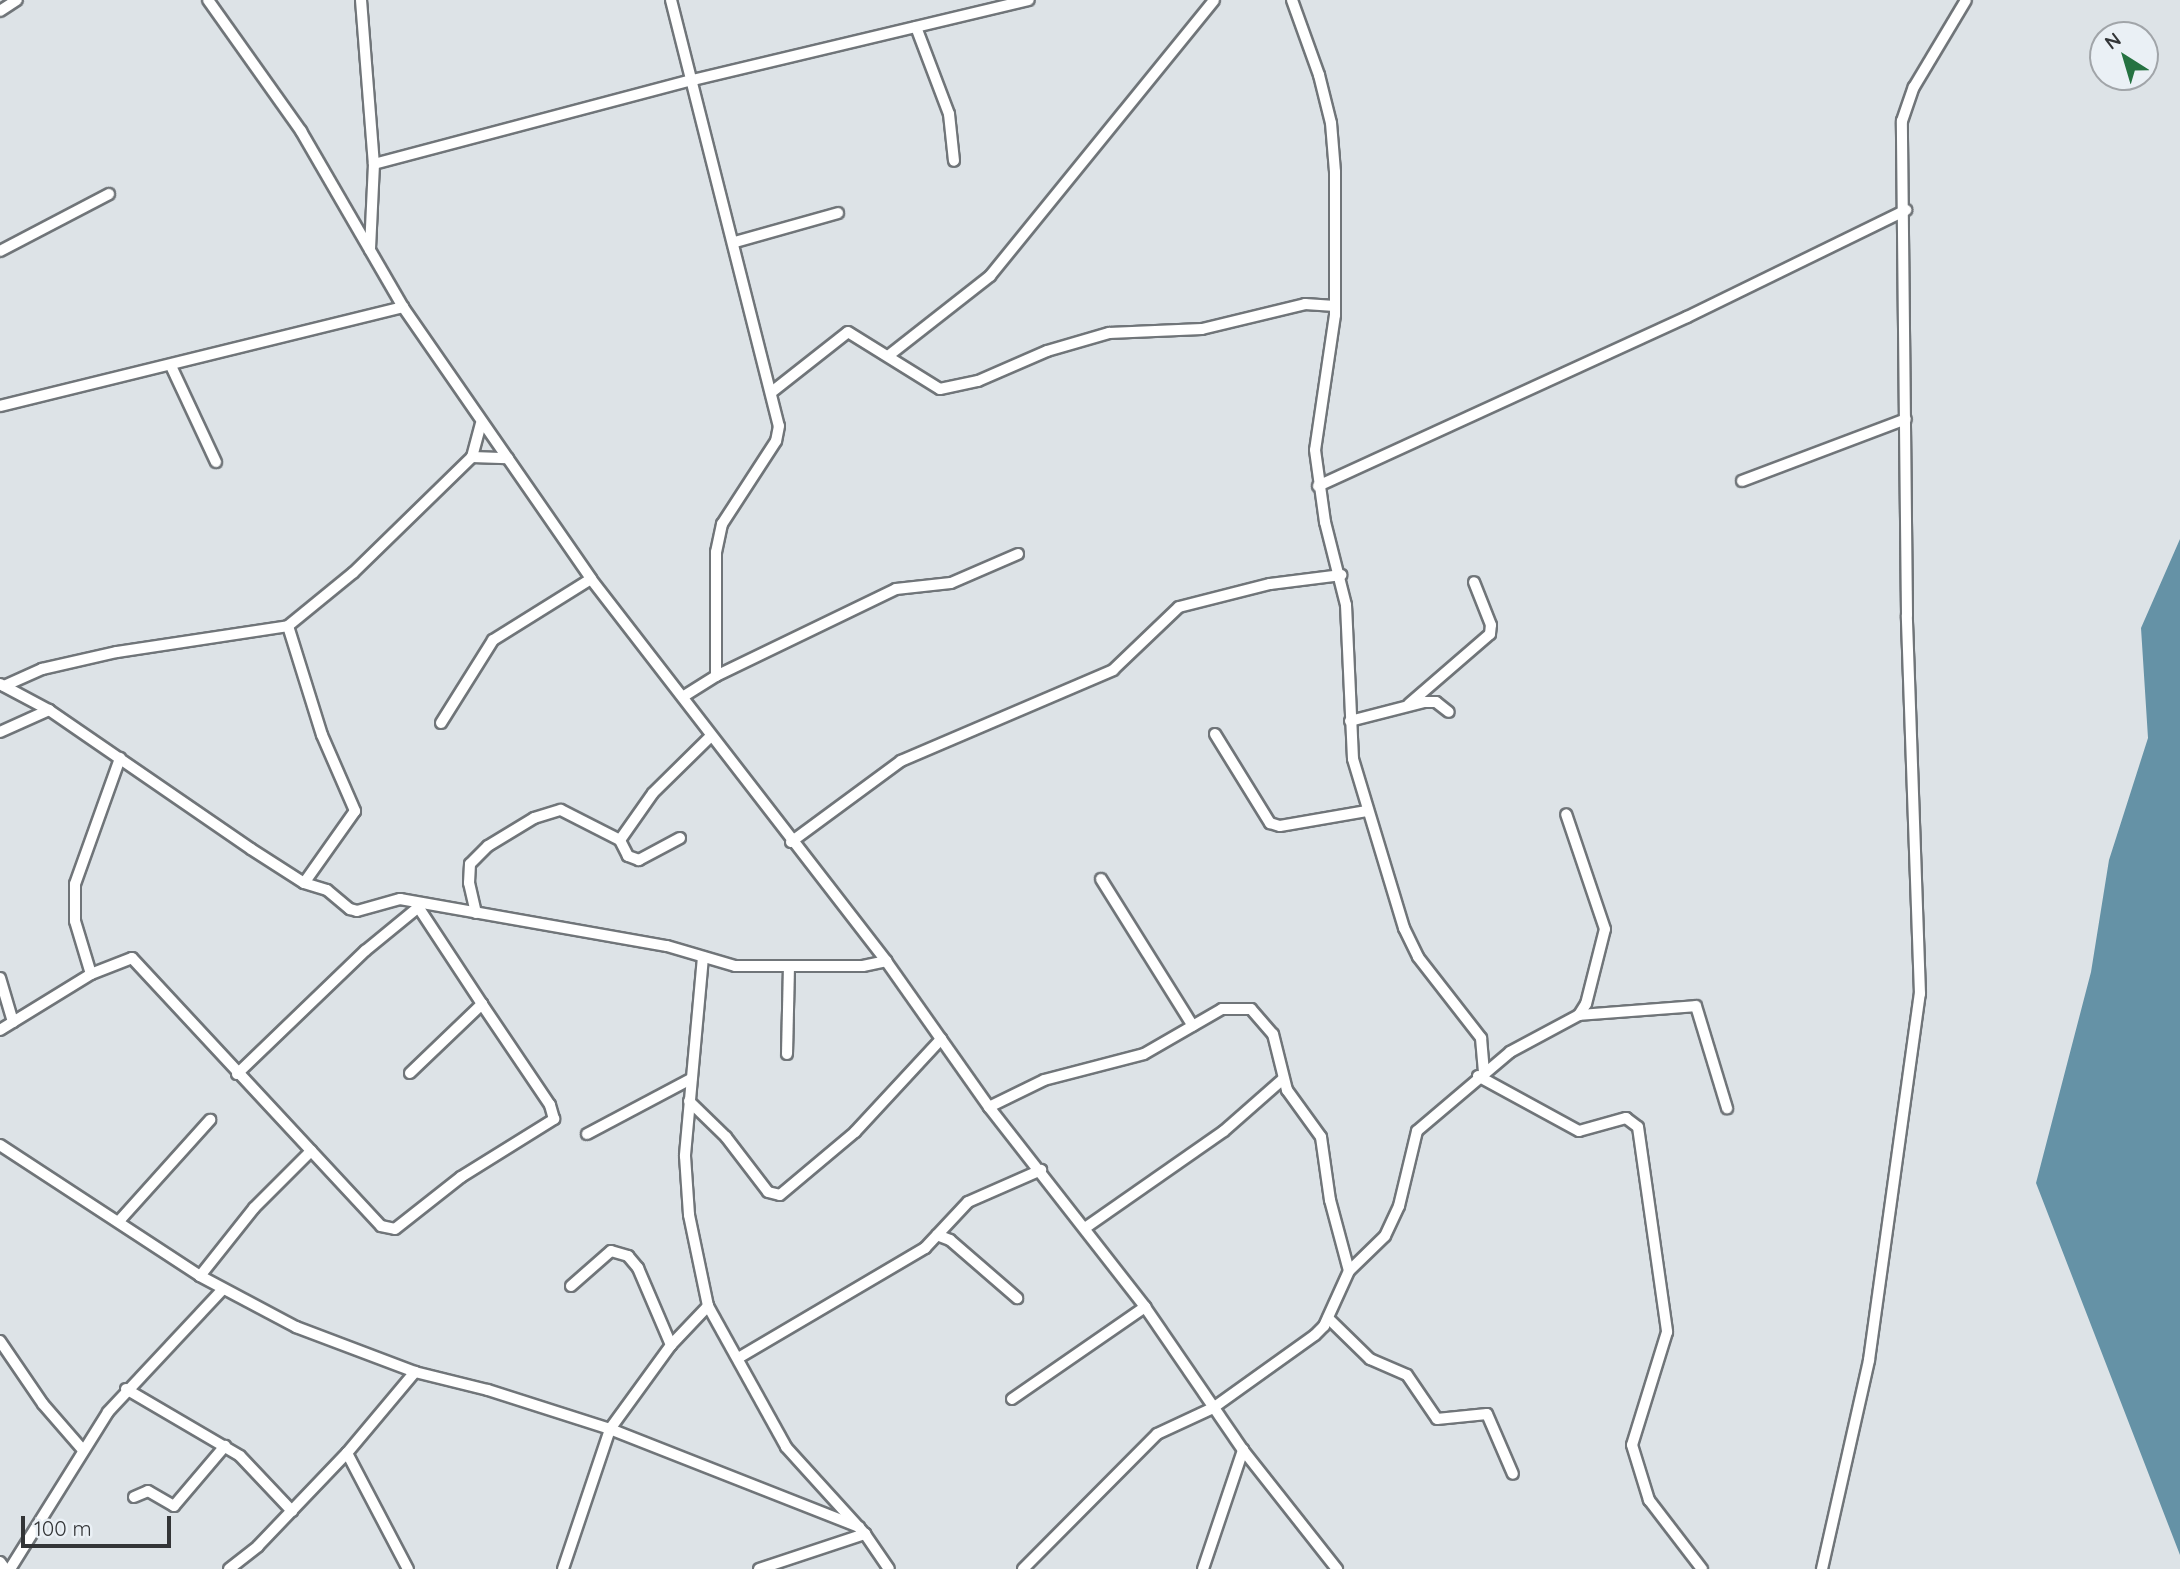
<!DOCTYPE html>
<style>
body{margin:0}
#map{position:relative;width:2180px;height:1569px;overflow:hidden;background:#dde3e7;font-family:Quicksand,sans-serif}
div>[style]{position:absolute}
.water>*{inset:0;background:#6592a6}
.roads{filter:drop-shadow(2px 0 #707579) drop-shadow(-2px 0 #707579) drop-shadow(0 2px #707579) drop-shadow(0 -2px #707579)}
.minor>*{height:10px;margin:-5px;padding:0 5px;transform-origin:5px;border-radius:5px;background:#fff}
span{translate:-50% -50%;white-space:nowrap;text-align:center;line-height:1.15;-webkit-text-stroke:5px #eaf0f5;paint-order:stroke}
.north{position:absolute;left:2089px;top:21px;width:70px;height:70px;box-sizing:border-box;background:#eaf0f5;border:2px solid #a1a5a9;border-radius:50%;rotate:323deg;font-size:19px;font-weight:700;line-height:28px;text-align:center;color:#333537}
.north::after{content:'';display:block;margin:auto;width:24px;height:32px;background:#257241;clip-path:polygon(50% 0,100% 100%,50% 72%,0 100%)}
.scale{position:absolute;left:21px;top:1516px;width:150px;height:32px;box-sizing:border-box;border:4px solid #333537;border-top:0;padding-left:9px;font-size:21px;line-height:24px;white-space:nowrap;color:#333537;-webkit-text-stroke:5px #eaf0f5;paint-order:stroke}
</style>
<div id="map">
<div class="water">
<div style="clip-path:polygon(2180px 539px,2180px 1555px,2036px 1183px,2091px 972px,2109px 860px,2148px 738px,2141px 628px)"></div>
</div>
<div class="roads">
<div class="minor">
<div style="left:208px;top:0;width:161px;rotate:54.6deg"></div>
<div style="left:301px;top:131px;width:203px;rotate:59.9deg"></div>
<div style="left:403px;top:307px;width:331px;rotate:55.3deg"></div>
<div style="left:591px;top:579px;width:483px;rotate:52.3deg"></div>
<div style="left:886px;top:961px;width:179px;rotate:54.8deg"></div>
<div style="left:989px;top:1107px;width:254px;rotate:52deg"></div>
<div style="left:1145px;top:1307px;width:173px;rotate:55.6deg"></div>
<div style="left:1243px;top:1450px;width:152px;rotate:51.7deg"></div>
<div style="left:361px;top:0;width:165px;rotate:85.5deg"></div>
<div style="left:374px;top:164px;width:86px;rotate:92.7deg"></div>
<div style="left:671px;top:0;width:439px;rotate:75.8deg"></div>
<div style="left:779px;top:426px;width:15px;rotate:101deg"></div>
<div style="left:776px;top:441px;width:99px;rotate:123deg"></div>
<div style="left:722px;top:524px;width:29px;rotate:102deg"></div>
<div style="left:716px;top:552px;width:124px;rotate:90deg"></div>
<div style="left:716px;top:676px;width:39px;rotate:148deg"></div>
<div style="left:1292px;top:0;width:80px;rotate:70.2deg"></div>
<div style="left:1319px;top:75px;width:49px;rotate:76deg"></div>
<div style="left:1331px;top:123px;width:49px;rotate:85.3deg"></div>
<div style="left:1335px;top:172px;width:143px;rotate:90deg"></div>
<div style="left:1335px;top:315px;width:136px;rotate:98.4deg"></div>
<div style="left:1315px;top:450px;width:73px;rotate:82.1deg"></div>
<div style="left:1325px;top:522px;width:86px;rotate:75.8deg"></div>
<div style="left:1346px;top:605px;width:154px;rotate:87.4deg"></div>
<div style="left:1353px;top:759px;width:177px;rotate:73.2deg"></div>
<div style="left:1404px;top:928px;width:32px;rotate:64deg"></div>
<div style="left:1418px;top:957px;width:103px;rotate:52.1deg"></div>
<div style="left:1481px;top:1038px;width:34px;rotate:85deg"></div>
<div style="left:0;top:11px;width:20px;rotate:-33deg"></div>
<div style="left:916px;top:27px;width:93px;rotate:69.2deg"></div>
<div style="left:949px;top:114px;width:47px;rotate:83.9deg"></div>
<div style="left:374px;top:164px;width:330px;rotate:-14.8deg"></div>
<div style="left:693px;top:80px;width:345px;rotate:-13.4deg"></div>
<div style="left:735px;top:242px;width:107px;rotate:-15.7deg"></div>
<div style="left:0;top:251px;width:123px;rotate:-27.6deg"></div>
<div style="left:888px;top:356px;width:130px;rotate:-38.1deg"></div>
<div style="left:990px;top:276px;width:355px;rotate:-50.9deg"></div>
<div style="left:171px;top:366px;width:106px;rotate:64.9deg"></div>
<div style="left:773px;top:391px;width:95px;rotate:-38.2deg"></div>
<div style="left:848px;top:332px;width:108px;rotate:31.8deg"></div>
<div style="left:940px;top:389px;width:39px;rotate:-12deg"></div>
<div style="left:978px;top:381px;width:75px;rotate:-23.5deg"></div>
<div style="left:1047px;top:351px;width:65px;rotate:-16.2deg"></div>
<div style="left:1109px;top:333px;width:93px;rotate:-2.5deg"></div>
<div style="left:1202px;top:329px;width:106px;rotate:-13.6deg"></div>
<div style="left:1305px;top:304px;width:30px;rotate:4deg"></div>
<div style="left:0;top:406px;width:415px;rotate:-13.8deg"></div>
<div style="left:472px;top:457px;width:36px;rotate:2deg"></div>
<div style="left:1742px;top:481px;width:175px;rotate:-20.7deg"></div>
<div style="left:1318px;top:486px;width:406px;rotate:-24.6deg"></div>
<div style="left:1687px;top:317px;width:244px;rotate:-26deg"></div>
<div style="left:288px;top:626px;width:114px;rotate:72.7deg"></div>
<div style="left:322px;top:735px;width:83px;rotate:66.5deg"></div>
<div style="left:355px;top:811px;width:88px;rotate:125.3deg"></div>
<div style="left:716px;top:676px;width:200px;rotate:-25.8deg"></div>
<div style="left:896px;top:589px;width:55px;rotate:-6.2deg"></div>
<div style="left:951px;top:583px;width:73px;rotate:-23.4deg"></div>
<div style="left:0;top:684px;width:55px;rotate:28deg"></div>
<div style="left:49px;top:710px;width:245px;rotate:34.5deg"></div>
<div style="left:251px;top:849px;width:63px;rotate:32.7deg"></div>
<div style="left:304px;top:883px;width:24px;rotate:17deg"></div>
<div style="left:327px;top:890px;width:30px;rotate:40deg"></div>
<div style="left:350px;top:909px;width:7px;rotate:16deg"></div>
<div style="left:357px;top:911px;width:45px;rotate:-15.6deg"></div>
<div style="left:400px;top:899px;width:271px;rotate:10deg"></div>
<div style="left:667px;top:946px;width:71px;rotate:16.4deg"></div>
<div style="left:735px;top:966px;width:128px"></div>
<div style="left:863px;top:966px;width:24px;rotate:-12deg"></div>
<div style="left:4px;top:686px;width:42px;rotate:-24.1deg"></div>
<div style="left:42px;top:669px;width:77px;rotate:-12.8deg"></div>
<div style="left:117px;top:652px;width:173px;rotate:-8.6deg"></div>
<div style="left:288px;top:626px;width:84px;rotate:-39.2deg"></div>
<div style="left:353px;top:573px;width:166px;rotate:-44.3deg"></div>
<div style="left:472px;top:457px;width:34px;rotate:-75deg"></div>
<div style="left:1409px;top:704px;width:107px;rotate:-40.8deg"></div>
<div style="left:1490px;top:634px;width:9px;rotate:-84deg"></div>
<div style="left:1491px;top:625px;width:46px;rotate:-111.6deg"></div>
<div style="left:1350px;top:721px;width:76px;rotate:-14.4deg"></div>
<div style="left:1424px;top:702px;width:12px"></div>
<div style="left:1436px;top:702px;width:16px;rotate:38deg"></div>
<div style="left:441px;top:723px;width:98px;rotate:-57.9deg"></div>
<div style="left:493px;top:640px;width:115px;rotate:-31.9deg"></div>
<div style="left:0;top:732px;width:54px;rotate:-24.2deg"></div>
<div style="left:1215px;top:734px;width:105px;rotate:58.3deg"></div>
<div style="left:1270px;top:823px;width:10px;rotate:17deg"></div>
<div style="left:1280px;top:826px;width:88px;rotate:-9.8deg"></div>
<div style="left:680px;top:838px;width:47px;rotate:151.8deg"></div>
<div style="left:639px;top:860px;width:12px;rotate:-160deg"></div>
<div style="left:628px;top:856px;width:18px;rotate:-117deg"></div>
<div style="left:620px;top:840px;width:57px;rotate:-54.9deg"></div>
<div style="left:653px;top:793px;width:80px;rotate:-44.5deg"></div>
<div style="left:791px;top:842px;width:137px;rotate:-36.4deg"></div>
<div style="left:901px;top:761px;width:231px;rotate:-23.2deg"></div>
<div style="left:1113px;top:670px;width:91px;rotate:-43.7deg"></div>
<div style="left:1179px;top:607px;width:94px;rotate:-14.2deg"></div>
<div style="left:1270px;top:584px;width:72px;rotate:-7.2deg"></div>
<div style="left:1101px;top:879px;width:173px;rotate:58deg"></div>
<div style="left:476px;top:913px;width:31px;rotate:-103deg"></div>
<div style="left:469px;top:883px;width:19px;rotate:-87deg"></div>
<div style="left:470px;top:864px;width:25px;rotate:-45deg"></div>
<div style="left:488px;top:846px;width:54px;rotate:-31.3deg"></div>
<div style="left:534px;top:818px;width:28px;rotate:-17deg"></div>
<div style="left:561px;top:810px;width:66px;rotate:27deg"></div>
<div style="left:703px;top:957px;width:200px;rotate:95.2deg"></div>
<div style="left:685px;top:1156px;width:59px;rotate:86.1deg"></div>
<div style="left:689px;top:1215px;width:93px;rotate:78.2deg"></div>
<div style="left:708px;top:1306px;width:161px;rotate:61deg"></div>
<div style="left:786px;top:1447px;width:118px;rotate:47.8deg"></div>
<div style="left:865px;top:1534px;width:42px;rotate:55.6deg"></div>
<div style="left:91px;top:974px;width:55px;rotate:-106.8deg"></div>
<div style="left:75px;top:921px;width:37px;rotate:-90deg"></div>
<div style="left:75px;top:884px;width:134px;rotate:-70.3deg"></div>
<div style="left:0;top:978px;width:46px;rotate:73.5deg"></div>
<div style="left:1579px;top:1015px;width:117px;rotate:-4.4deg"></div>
<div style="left:1696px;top:1006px;width:107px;rotate:73.1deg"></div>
<div style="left:0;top:1030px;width:107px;rotate:-31.6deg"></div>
<div style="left:91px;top:974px;width:44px;rotate:-21.3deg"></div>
<div style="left:132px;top:958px;width:366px;rotate:47.1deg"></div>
<div style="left:381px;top:1226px;width:14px;rotate:12deg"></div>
<div style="left:395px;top:1229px;width:84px;rotate:-38.2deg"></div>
<div style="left:461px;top:1177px;width:110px;rotate:-31.9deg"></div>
<div style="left:554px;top:1119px;width:15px;rotate:-106deg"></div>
<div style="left:550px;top:1105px;width:122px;rotate:-124deg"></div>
<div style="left:787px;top:1054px;width:86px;rotate:-88.7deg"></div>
<div style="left:410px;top:1073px;width:100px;rotate:-43.8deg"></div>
<div style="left:482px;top:1004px;width:115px;rotate:-123.3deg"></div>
<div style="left:237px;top:1074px;width:178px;rotate:-43.9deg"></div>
<div style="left:365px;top:951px;width:72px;rotate:-39.4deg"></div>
<div style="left:1478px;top:1076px;width:115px;rotate:28.6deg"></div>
<div style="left:1579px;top:1131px;width:49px;rotate:-15.5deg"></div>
<div style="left:1626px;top:1118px;width:15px;rotate:37deg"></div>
<div style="left:1638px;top:1127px;width:207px;rotate:81.9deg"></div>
<div style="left:1667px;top:1332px;width:118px;rotate:107.2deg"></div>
<div style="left:1632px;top:1445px;width:58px;rotate:72.8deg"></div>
<div style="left:1649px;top:1500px;width:87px;rotate:52.5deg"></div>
<div style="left:689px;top:1101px;width:52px;rotate:44.2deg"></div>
<div style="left:726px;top:1137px;width:69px;rotate:52.6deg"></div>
<div style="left:768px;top:1192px;width:12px;rotate:14deg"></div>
<div style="left:780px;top:1195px;width:98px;rotate:-40deg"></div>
<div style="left:855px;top:1132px;width:127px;rotate:-47.2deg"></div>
<div style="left:989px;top:1107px;width:61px;rotate:-26.1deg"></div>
<div style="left:1044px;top:1080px;width:103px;rotate:-14.6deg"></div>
<div style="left:1144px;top:1054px;width:90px;rotate:-30deg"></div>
<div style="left:1222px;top:1009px;width:29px"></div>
<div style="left:1251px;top:1009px;width:33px;rotate:49deg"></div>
<div style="left:1273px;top:1034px;width:58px;rotate:76deg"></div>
<div style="left:1287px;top:1090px;width:58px;rotate:54.1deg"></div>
<div style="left:1321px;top:1137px;width:64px;rotate:81.9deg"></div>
<div style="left:1330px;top:1200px;width:73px;rotate:75deg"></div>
<div style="left:587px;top:1134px;width:118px;rotate:-27.9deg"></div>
<div style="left:0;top:1145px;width:239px;rotate:33.2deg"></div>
<div style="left:200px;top:1276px;width:109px;rotate:28deg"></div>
<div style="left:296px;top:1327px;width:127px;rotate:20.7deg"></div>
<div style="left:415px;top:1372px;width:75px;rotate:13.9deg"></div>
<div style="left:488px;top:1390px;width:128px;rotate:17.7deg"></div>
<div style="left:610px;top:1429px;width:268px;rotate:21.5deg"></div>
<div style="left:120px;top:1220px;width:135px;rotate:-48deg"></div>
<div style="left:1085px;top:1228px;width:169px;rotate:-34.9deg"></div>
<div style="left:1224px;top:1131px;width:79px;rotate:-41.4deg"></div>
<div style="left:937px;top:1235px;width:14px;rotate:21deg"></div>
<div style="left:950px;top:1240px;width:89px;rotate:40.9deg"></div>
<div style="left:200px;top:1276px;width:87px;rotate:-51.5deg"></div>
<div style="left:254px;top:1208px;width:81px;rotate:-45deg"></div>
<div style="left:571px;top:1286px;width:53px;rotate:-41.2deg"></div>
<div style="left:611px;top:1251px;width:18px;rotate:16deg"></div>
<div style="left:628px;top:1256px;width:16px;rotate:50deg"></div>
<div style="left:638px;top:1268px;width:84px;rotate:66.8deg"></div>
<div style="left:1328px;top:1318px;width:59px;rotate:44.3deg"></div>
<div style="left:1370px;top:1359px;width:40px;rotate:23.4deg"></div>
<div style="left:1407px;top:1375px;width:53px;rotate:55.7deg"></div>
<div style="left:1437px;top:1419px;width:50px;rotate:-5.7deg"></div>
<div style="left:1487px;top:1414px;width:65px;rotate:66.6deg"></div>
<div style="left:0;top:1341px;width:76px;rotate:55.7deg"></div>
<div style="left:43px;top:1404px;width:60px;rotate:49.1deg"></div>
<div style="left:740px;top:1357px;width:215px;rotate:-30.5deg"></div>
<div style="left:925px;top:1248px;width:63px;rotate:-46.9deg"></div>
<div style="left:968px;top:1202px;width:80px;rotate:-23.7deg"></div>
<div style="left:126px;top:1389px;width:132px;rotate:30.4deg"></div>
<div style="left:240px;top:1456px;width:76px;rotate:46.6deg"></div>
<div style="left:1012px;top:1399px;width:162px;rotate:-34.7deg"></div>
<div style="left:347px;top:1453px;width:131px;rotate:62.3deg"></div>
<div style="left:134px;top:1497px;width:15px;rotate:-23deg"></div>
<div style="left:148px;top:1491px;width:30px;rotate:30deg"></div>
<div style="left:174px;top:1506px;width:79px;rotate:-49.6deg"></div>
<div style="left:0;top:1562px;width:9px;rotate:54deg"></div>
<div style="left:10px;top:1569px;width:185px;rotate:-58deg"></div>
<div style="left:108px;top:1412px;width:168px;rotate:-46.9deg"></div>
<div style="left:229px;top:1569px;width:37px;rotate:-38deg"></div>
<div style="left:258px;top:1546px;width:129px;rotate:-46.3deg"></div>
<div style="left:347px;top:1453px;width:106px;rotate:-50deg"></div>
<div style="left:563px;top:1569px;width:148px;rotate:-71.4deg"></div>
<div style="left:610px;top:1429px;width:104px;rotate:-54deg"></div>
<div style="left:671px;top:1345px;width:54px;rotate:-46.5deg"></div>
<div style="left:759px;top:1569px;width:112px;rotate:-18.3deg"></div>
<div style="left:1023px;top:1569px;width:190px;rotate:-45.2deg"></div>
<div style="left:1157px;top:1434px;width:62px;rotate:-24.9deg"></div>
<div style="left:1213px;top:1408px;width:125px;rotate:-35.6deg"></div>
<div style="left:1315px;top:1335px;width:13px;rotate:-45deg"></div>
<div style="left:1324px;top:1326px;width:60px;rotate:-65.6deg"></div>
<div style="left:1349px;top:1271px;width:50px;rotate:-44.2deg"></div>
<div style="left:1385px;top:1236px;width:33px;rotate:-65deg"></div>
<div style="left:1399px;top:1206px;width:77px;rotate:-76.5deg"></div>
<div style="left:1417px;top:1131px;width:122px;rotate:-40.3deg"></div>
<div style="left:1510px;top:1052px;width:78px;rotate:-28.2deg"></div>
<div style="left:1579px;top:1015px;width:13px;rotate:-58deg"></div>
<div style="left:1586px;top:1004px;width:77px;rotate:-75.8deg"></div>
<div style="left:1605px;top:929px;width:121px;rotate:-108.7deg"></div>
<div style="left:1203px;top:1569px;width:126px;rotate:-71.4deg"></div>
<div style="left:1822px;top:1569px;width:214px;rotate:-77.3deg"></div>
<div style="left:1869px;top:1360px;width:370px;rotate:-82.1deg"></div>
<div style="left:1920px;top:994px;width:379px;rotate:-92deg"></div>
<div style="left:1907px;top:615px;width:494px;rotate:-90.6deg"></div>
<div style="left:1902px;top:121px;width:36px;rotate:-71deg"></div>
<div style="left:1914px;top:87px;width:101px;rotate:-59.1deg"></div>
</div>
</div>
<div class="north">N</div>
<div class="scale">100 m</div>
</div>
